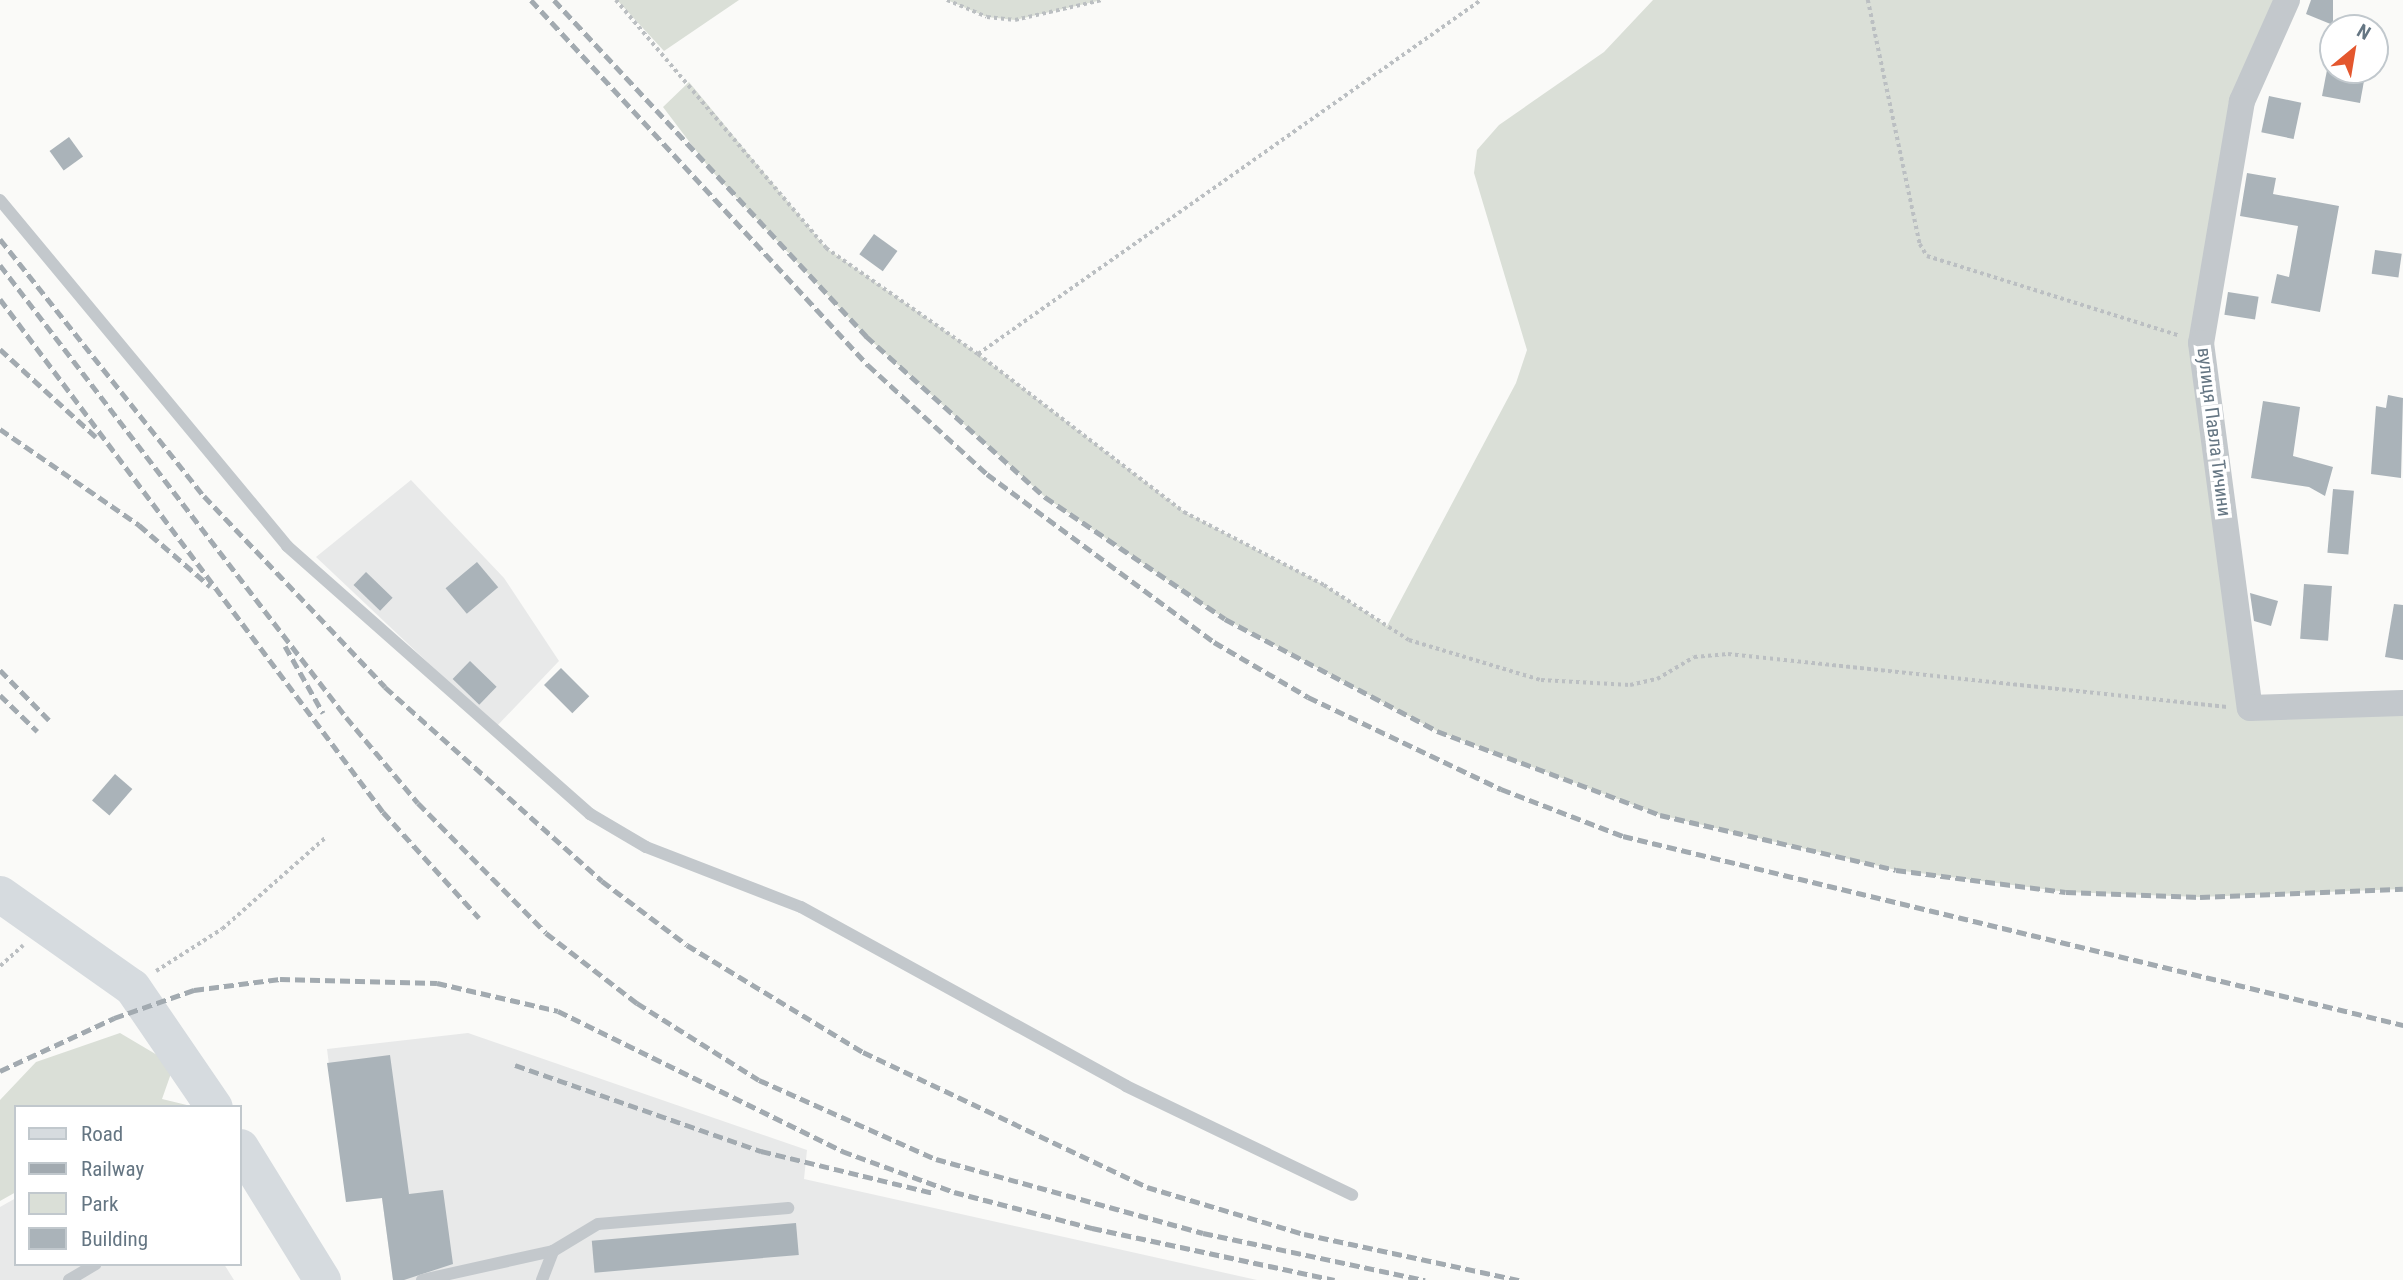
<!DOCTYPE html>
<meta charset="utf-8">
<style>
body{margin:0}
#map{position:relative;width:2403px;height:1280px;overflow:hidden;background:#fafaf8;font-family:"Roboto Condensed",sans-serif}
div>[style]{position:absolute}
.built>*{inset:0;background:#e8e9e9}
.green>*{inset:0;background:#dadfd7}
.building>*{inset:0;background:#aab3b9;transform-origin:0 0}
.path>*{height:3.5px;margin-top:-1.75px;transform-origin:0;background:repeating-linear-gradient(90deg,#bbbfc2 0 3.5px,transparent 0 7px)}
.lane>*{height:12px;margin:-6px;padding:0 6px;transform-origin:6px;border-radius:6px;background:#c3c8cc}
.street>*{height:26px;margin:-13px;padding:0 13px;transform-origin:13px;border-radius:13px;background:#c3c8cc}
.secondary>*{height:37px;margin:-18.5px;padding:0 18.5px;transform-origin:18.5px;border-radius:18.5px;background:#d6dbdf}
.rail>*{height:5px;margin-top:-2.5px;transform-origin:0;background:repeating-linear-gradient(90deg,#a2aab0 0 10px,transparent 0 15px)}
span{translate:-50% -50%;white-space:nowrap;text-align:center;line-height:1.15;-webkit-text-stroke:7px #fff;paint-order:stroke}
.street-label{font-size:19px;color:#657683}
.legend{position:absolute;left:14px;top:1105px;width:228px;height:161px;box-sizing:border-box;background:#fff;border:2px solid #c1c8cd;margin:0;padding:9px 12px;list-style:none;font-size:21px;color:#657683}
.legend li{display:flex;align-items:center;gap:14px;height:35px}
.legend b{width:35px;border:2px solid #c1c8cd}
.north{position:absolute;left:2319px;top:14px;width:70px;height:70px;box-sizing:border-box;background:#fff;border:2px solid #c1c8cd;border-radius:50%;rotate:30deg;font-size:19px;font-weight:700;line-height:28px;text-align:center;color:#657683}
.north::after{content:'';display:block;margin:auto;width:24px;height:32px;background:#e4572e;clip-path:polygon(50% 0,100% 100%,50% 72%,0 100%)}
</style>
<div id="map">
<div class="built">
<div style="clip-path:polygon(411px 480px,504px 578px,559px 661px,496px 727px,316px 557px)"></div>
<div style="clip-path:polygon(468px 1033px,807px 1150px,804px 1179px,1257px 1280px,393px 1280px,382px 1198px,346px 1202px,327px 1049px)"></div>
<div style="clip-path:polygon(16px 1198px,16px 1264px,224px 1264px,234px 1280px,0 1280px,0 1207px)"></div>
</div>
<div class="green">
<div style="clip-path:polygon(617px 0,739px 0,664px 51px)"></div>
<div style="clip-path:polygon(947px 0,1102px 0,1015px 20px,987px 17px)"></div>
<div style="clip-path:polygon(1653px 0,2287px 0,2256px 62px,2201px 343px,2250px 708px,2403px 703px,2403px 889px,2200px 897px,2066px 892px,1896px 870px,1660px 815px,1437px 731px,1225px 619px,1045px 497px,866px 336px,710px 169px,663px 107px,689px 82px,826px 248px,978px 354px,1184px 512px,1324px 585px,1387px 626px,1516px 383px,1527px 350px,1474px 173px,1477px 150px,1499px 125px,1604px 52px)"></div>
<div style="clip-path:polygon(120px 1033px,174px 1065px,162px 1099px,195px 1107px,16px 1107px,16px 1192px,0 1201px,0 1100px,36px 1062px)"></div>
</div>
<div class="building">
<div style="clip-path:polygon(2311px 0,2333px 0,2333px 25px,2306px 14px)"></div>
<div style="clip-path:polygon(2327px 70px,2366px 70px,2360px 103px,2322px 96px)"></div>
<div style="left:2269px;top:96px;width:33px;height:37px;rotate:12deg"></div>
<div style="left:69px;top:137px;width:24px;height:24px;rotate:54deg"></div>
<div style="clip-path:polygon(2247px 173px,2276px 178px,2273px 194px,2339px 206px,2320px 312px,2271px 303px,2277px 274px,2289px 277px,2298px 226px,2240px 216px)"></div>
<div style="left:874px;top:234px;width:29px;height:25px;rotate:36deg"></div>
<div style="left:2375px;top:250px;width:27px;height:24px;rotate:8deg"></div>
<div style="left:2228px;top:292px;width:31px;height:23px;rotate:9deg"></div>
<div style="clip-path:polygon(2388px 395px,2403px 398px,2401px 478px,2371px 474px,2376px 406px,2386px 408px)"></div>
<div style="clip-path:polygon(2263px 401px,2300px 407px,2293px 456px,2333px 467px,2325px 496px,2309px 487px,2251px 478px)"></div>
<div style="left:2333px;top:489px;width:21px;height:64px;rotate:5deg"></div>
<div style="left:477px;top:562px;width:33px;height:41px;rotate:50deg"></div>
<div style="left:366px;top:572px;width:37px;height:18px;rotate:44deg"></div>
<div style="left:2304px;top:584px;width:28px;height:55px;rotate:4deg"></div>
<div style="clip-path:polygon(2250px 593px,2278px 601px,2271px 626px,2254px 621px)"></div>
<div style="clip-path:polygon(2394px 604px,2403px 605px,2403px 660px,2385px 657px)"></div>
<div style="left:470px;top:661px;width:37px;height:25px;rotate:44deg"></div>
<div style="left:561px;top:668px;width:40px;height:24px;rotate:45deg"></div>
<div style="left:115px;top:774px;width:23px;height:35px;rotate:41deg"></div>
<div style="clip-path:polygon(390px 1055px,409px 1194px,443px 1190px,453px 1264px,404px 1280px,393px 1280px,382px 1198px,346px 1202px,327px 1063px)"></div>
<div style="left:796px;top:1223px;width:32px;height:205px;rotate:85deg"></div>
</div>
<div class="path">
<div style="left:616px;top:0;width:325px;rotate:49.7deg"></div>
<div style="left:826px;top:248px;width:185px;rotate:34.9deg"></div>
<div style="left:978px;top:354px;width:260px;rotate:37.5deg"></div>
<div style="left:1184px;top:512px;width:158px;rotate:27.5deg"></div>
<div style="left:1324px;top:585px;width:101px;rotate:32.9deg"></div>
<div style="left:1409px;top:640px;width:138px;rotate:16.9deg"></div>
<div style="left:1541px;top:680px;width:89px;rotate:3.2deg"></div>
<div style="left:1630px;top:685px;width:28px;rotate:-13deg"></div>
<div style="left:1657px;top:679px;width:43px;rotate:-30.7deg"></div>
<div style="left:1694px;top:657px;width:34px;rotate:-5deg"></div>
<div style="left:1728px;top:654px;width:502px;rotate:6.06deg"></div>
<div style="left:947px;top:0;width:43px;rotate:23deg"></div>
<div style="left:987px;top:17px;width:28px;rotate:6deg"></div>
<div style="left:1015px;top:20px;width:89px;rotate:-12.9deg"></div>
<div style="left:1868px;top:0;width:249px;rotate:78deg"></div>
<div style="left:1920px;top:244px;width:14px;rotate:60deg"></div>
<div style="left:1927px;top:256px;width:263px;rotate:17.5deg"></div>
<div style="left:978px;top:354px;width:615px;rotate:-35.14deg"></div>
<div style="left:0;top:966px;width:31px;rotate:-42deg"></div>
<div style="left:156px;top:971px;width:78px;rotate:-32.5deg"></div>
<div style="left:222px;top:929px;width:137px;rotate:-41.5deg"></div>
</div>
<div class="lane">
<div style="left:0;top:200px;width:450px;rotate:50.3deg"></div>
<div style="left:287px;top:546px;width:405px;rotate:41.5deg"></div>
<div style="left:590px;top:814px;width:65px;rotate:30.5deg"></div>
<div style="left:646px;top:847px;width:166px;rotate:21.2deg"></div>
<div style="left:801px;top:907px;width:371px;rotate:28.8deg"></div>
<div style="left:1126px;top:1086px;width:251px;rotate:25.7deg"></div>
<div style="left:69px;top:1280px;width:31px;rotate:-31deg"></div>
<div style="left:422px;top:1280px;width:134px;rotate:-12.5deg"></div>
<div style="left:553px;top:1251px;width:52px;rotate:-31deg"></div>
<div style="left:598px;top:1224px;width:191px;rotate:-4.8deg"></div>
<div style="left:542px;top:1280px;width:31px;rotate:-69deg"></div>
</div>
<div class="street">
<div style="left:2287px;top:0;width:111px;rotate:114deg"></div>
<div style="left:2242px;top:101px;width:245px;rotate:99.6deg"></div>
<div style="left:2201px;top:343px;width:368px;rotate:82.4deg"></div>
<div style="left:2250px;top:708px;width:153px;rotate:-1.9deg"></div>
</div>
<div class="secondary">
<div style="left:0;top:894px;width:161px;rotate:35.2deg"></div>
<div style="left:132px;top:987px;width:145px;rotate:55.7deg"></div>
<div style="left:240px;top:1147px;width:156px;rotate:58.3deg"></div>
</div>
<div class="rail">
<div style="left:531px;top:0;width:497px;rotate:47.3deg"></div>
<div style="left:868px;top:365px;width:161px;rotate:42.5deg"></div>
<div style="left:987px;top:474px;width:282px;rotate:36.5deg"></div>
<div style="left:1214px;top:642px;width:109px;rotate:30.3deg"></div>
<div style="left:1308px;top:697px;width:214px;rotate:25.5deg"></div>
<div style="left:1501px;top:789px;width:131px;rotate:21.1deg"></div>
<div style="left:1623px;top:836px;width:803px;rotate:13.62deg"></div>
<div style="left:554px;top:0;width:459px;rotate:47.1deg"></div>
<div style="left:866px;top:336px;width:241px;rotate:42deg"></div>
<div style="left:1045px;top:497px;width:217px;rotate:34.1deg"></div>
<div style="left:1225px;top:619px;width:240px;rotate:27.8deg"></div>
<div style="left:1437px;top:731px;width:238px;rotate:20.6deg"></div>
<div style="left:1660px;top:815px;width:242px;rotate:13.1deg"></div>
<div style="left:1896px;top:870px;width:171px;rotate:7.4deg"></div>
<div style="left:2066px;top:892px;width:134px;rotate:2.1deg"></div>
<div style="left:2200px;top:897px;width:203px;rotate:-2.3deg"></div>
<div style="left:0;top:239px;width:328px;rotate:51.6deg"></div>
<div style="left:204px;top:496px;width:263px;rotate:46.5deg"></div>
<div style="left:385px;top:687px;width:291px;rotate:41.8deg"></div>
<div style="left:602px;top:881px;width:106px;rotate:37deg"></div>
<div style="left:687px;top:945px;width:206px;rotate:31.3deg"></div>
<div style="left:863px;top:1052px;width:314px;rotate:25.4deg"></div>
<div style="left:1147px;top:1187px;width:164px;rotate:16.7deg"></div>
<div style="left:1304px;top:1234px;width:220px;rotate:12.1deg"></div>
<div style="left:0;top:265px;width:569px;rotate:52.57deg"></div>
<div style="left:346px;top:717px;width:112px;rotate:50.1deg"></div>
<div style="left:418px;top:803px;width:182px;rotate:45.4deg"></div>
<div style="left:546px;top:933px;width:115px;rotate:37.6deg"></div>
<div style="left:637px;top:1003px;width:144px;rotate:32.3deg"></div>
<div style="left:759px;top:1080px;width:194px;rotate:24.1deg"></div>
<div style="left:936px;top:1159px;width:277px;rotate:15.5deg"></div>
<div style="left:1203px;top:1233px;width:227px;rotate:12deg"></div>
<div style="left:0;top:299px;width:640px;rotate:53.26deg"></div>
<div style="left:383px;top:812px;width:143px;rotate:47.8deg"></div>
<div style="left:0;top:349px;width:130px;rotate:42.5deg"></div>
<div style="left:0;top:429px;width:169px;rotate:34.6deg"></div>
<div style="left:139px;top:525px;width:94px;rotate:40.7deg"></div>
<div style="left:285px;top:646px;width:77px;rotate:60.4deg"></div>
<div style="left:0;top:670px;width:70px;rotate:45.6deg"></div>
<div style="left:0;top:695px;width:52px;rotate:44.2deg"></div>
<div style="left:515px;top:1065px;width:261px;rotate:19.3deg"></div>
<div style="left:761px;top:1151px;width:177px;rotate:13.7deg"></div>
<div style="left:0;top:1071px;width:126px;rotate:-24.9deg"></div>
<div style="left:114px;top:1018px;width:85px;rotate:-19.3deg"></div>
<div style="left:194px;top:990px;width:87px;rotate:-7.3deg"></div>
<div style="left:280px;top:979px;width:157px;rotate:1.5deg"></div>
<div style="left:437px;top:983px;width:124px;rotate:13deg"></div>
<div style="left:558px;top:1011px;width:317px;rotate:26.2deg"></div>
<div style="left:842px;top:1151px;width:119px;rotate:20.1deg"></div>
<div style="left:954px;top:1192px;width:143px;rotate:14.6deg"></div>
<div style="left:1092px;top:1228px;width:248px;rotate:12.1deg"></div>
</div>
<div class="street-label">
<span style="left:2214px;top:432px;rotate:83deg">вулиця Павла Тичини</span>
</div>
<ul class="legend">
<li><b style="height:9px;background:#d6dbdf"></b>Road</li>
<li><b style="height:9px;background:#a2aab0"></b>Railway</li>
<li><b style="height:19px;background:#dadfd7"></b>Park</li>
<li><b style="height:19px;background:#aab3b9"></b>Building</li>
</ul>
<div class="north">N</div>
</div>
